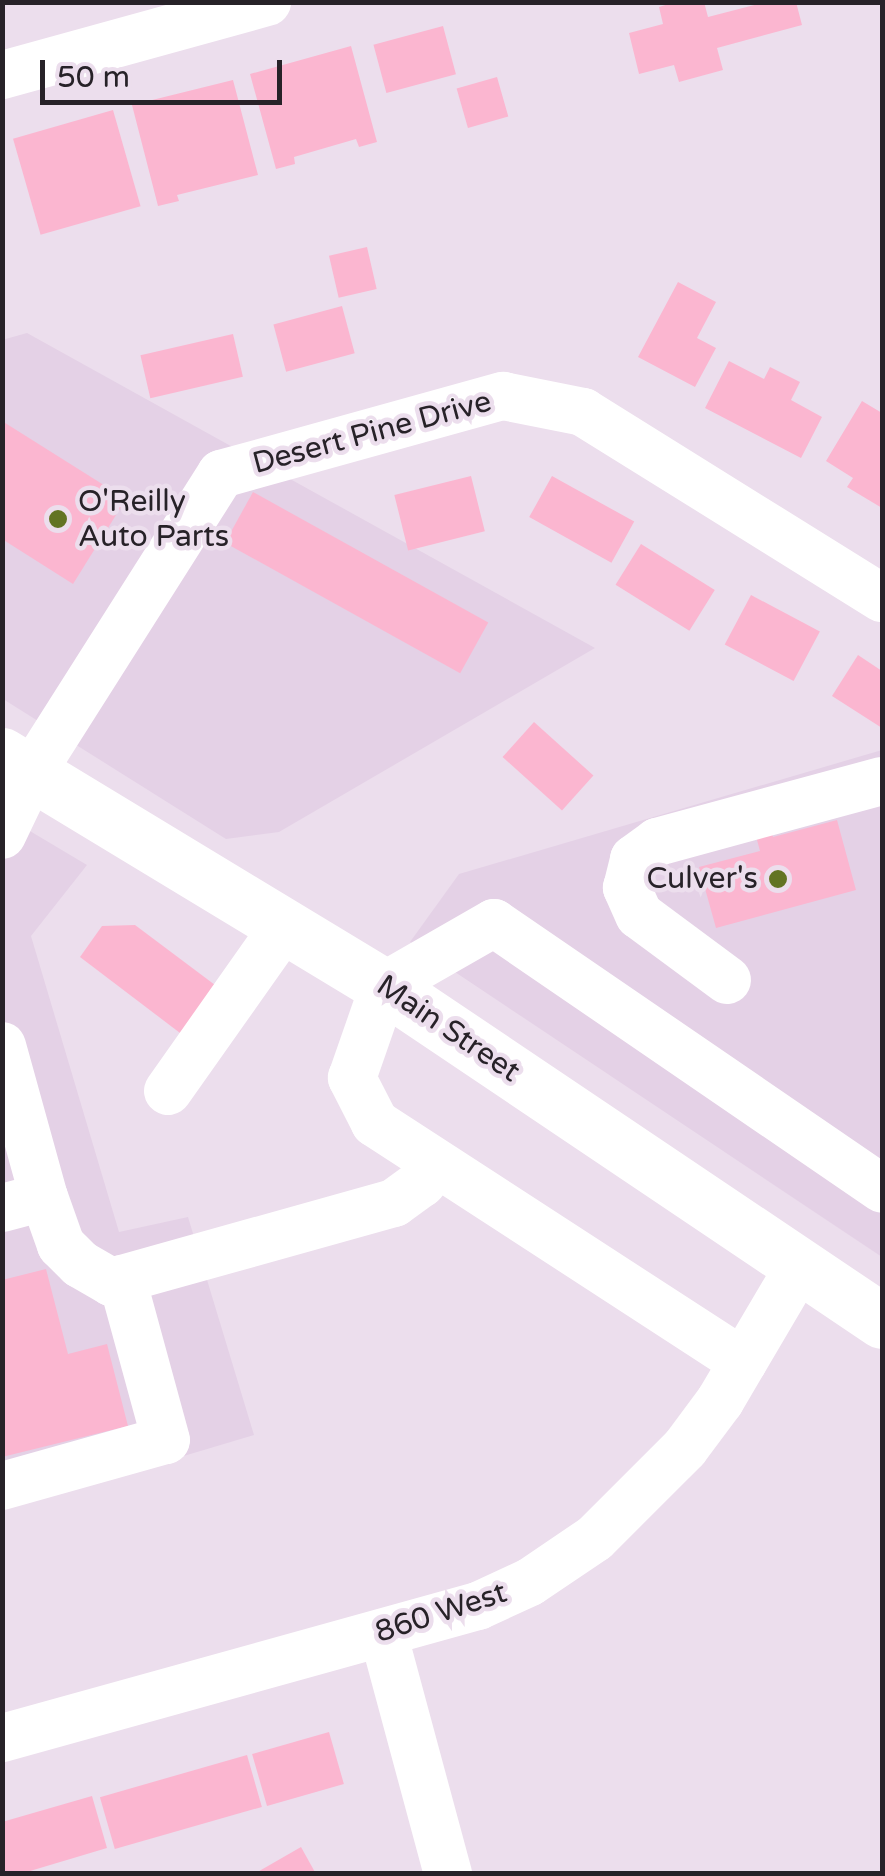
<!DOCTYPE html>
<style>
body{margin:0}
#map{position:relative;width:885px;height:1876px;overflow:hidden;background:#ecdeed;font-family:"Varela Round",sans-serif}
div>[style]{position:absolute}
.built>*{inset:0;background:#e4d1e6}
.building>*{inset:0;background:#fbb6d0;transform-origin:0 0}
.minor>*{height:48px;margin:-24px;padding:0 24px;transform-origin:24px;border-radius:24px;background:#fff}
.major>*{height:55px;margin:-27.5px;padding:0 27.5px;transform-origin:27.5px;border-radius:27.5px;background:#fff}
.dots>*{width:28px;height:28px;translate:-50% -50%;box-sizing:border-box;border:5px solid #ecdeed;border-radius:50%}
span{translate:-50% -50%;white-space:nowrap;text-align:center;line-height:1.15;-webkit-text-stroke:9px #ecdeed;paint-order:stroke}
.street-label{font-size:30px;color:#272228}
.poi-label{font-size:30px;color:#272228}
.left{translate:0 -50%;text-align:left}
.right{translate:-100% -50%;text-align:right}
.frame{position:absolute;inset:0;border:5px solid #272228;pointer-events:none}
.scale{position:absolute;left:40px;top:60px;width:242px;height:45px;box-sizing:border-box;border:5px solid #272228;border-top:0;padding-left:12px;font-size:30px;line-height:35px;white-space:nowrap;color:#272228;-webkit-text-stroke:8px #ecdeed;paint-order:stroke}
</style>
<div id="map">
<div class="built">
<div style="clip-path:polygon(27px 333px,595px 648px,279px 832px,226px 839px,3px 699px,2px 340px)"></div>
<div style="clip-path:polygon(882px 750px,882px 1257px,410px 942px,459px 874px)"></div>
<div style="clip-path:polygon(3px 815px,87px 865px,31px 936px,119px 1232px,188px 1217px,254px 1435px,3px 1510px)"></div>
</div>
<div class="building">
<div style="clip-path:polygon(675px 2px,704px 2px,708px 17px,766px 2px,796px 2px,802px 25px,717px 48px,723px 70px,679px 82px,674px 65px,639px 74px,629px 33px,663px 24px,659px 7px)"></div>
<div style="left:443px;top:26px;width:50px;height:72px;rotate:75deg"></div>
<div style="clip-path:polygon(351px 46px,377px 142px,359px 147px,356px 139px,294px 157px,295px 164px,276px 169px,250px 74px)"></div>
<div style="left:497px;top:77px;width:41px;height:42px;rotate:74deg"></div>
<div style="clip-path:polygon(233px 80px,258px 175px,177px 195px,179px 201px,158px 206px,132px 105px)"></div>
<div style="left:113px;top:110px;width:100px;height:104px;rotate:74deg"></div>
<div style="left:367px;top:247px;width:43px;height:39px;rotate:77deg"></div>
<div style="clip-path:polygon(678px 282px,716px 302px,697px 338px,716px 348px,695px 387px,638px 357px)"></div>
<div style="left:342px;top:306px;width:49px;height:71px;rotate:75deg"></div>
<div style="left:233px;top:334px;width:44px;height:95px;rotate:77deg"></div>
<div style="clip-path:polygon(729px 361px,764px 379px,770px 367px,800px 382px,791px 400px,822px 417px,801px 458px,705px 408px)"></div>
<div style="clip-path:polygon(862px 401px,882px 413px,882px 508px,847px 487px,853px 478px,826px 461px)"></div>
<div style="clip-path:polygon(2px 421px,126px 499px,73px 584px,2px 539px)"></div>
<div style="left:471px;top:476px;width:57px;height:79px;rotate:76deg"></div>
<div style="left:552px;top:476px;width:94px;height:47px;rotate:29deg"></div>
<div style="left:253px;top:492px;width:269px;height:58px;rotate:29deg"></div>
<div style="left:641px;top:544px;width:87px;height:48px;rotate:32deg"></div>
<div style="left:751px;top:595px;width:78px;height:56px;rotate:28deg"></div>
<div style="clip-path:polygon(858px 655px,882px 671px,882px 728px,832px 696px)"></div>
<div style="left:534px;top:722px;width:80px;height:47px;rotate:42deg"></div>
<div style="clip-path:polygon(837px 820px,856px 890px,716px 928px,699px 867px,760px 851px,754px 829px,770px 825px,773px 837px)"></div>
<div style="clip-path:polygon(135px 925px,219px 988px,184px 1036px,80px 957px,102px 926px)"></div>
<div style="clip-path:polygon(46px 1269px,68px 1354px,107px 1344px,128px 1426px,2px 1457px,2px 1280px)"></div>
<div style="left:329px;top:1732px;width:54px;height:80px;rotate:74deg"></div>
<div style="left:247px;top:1755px;width:54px;height:153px;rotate:74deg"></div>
<div style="clip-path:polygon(92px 1796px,107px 1848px,20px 1874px,2px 1874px,2px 1822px)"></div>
<div style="clip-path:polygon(301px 1847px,316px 1874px,254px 1874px)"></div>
</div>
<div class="minor">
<div style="left:2px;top:75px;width:275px;rotate:-15.4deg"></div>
<div style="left:2px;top:835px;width:70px;rotate:-64.5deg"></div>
<div style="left:32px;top:772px;width:353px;rotate:-57.6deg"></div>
<div style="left:221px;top:474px;width:293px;rotate:-15.5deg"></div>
<div style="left:503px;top:396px;width:82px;rotate:11.3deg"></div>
<div style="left:583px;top:412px;width:352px;rotate:31.9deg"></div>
<div style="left:727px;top:980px;width:109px;rotate:-143.5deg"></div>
<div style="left:639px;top:915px;width:30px;rotate:-114deg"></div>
<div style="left:627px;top:888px;width:30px;rotate:-76deg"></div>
<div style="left:634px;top:859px;width:29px;rotate:-36deg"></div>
<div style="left:657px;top:842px;width:233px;rotate:-15.2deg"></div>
<div style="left:2px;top:1046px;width:157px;rotate:74.5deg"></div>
<div style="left:168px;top:1091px;width:203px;rotate:-54.8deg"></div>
<div style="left:2px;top:1208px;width:43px;rotate:-14.7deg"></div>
<div style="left:44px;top:1197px;width:51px;rotate:70.5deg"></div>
<div style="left:61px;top:1245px;width:27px;rotate:45deg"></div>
<div style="left:80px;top:1264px;width:36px;rotate:30deg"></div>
<div style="left:111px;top:1282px;width:294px;rotate:-15.6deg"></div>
<div style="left:394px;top:1203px;width:34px;rotate:-36deg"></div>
<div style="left:422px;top:1183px;width:24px;rotate:-52deg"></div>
<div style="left:743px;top:1362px;width:439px;rotate:-147deg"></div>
<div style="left:375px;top:1123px;width:51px;rotate:-117.1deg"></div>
<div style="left:352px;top:1078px;width:97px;rotate:-70.8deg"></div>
<div style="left:384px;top:986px;width:127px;rotate:-29.8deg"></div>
<div style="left:494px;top:923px;width:470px;rotate:34.4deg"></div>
<div style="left:2px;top:1486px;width:170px;rotate:-15.7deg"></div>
<div style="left:166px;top:1440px;width:167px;rotate:-105.3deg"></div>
<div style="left:383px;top:1633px;width:250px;rotate:74.9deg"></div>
<div style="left:2px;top:1738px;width:494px;rotate:-15.5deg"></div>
<div style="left:478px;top:1606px;width:57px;rotate:-24.8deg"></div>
<div style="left:530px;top:1582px;width:78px;rotate:-34.1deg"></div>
<div style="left:595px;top:1538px;width:127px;rotate:-45deg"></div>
<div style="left:685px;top:1448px;width:59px;rotate:-53.3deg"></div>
<div style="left:720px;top:1401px;width:158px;rotate:-59.5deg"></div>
</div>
<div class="major">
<div style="left:2px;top:755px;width:446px;rotate:31.2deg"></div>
<div style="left:384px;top:986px;width:600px;rotate:33.93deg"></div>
</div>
<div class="dots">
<div style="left:58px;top:519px;background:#627423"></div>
<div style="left:778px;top:879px;background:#627423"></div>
</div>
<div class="street-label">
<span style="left:372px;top:433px;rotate:-15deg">Desert Pine Drive</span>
<span style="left:448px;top:1029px;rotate:34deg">Main Street</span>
<span style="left:441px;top:1613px;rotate:-18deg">860 West</span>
</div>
<div class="poi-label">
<span class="left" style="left:78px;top:519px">O'Reilly<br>Auto Parts</span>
<span class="right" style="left:758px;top:879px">Culver's</span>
</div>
<div class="frame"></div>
<div class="scale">50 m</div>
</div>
